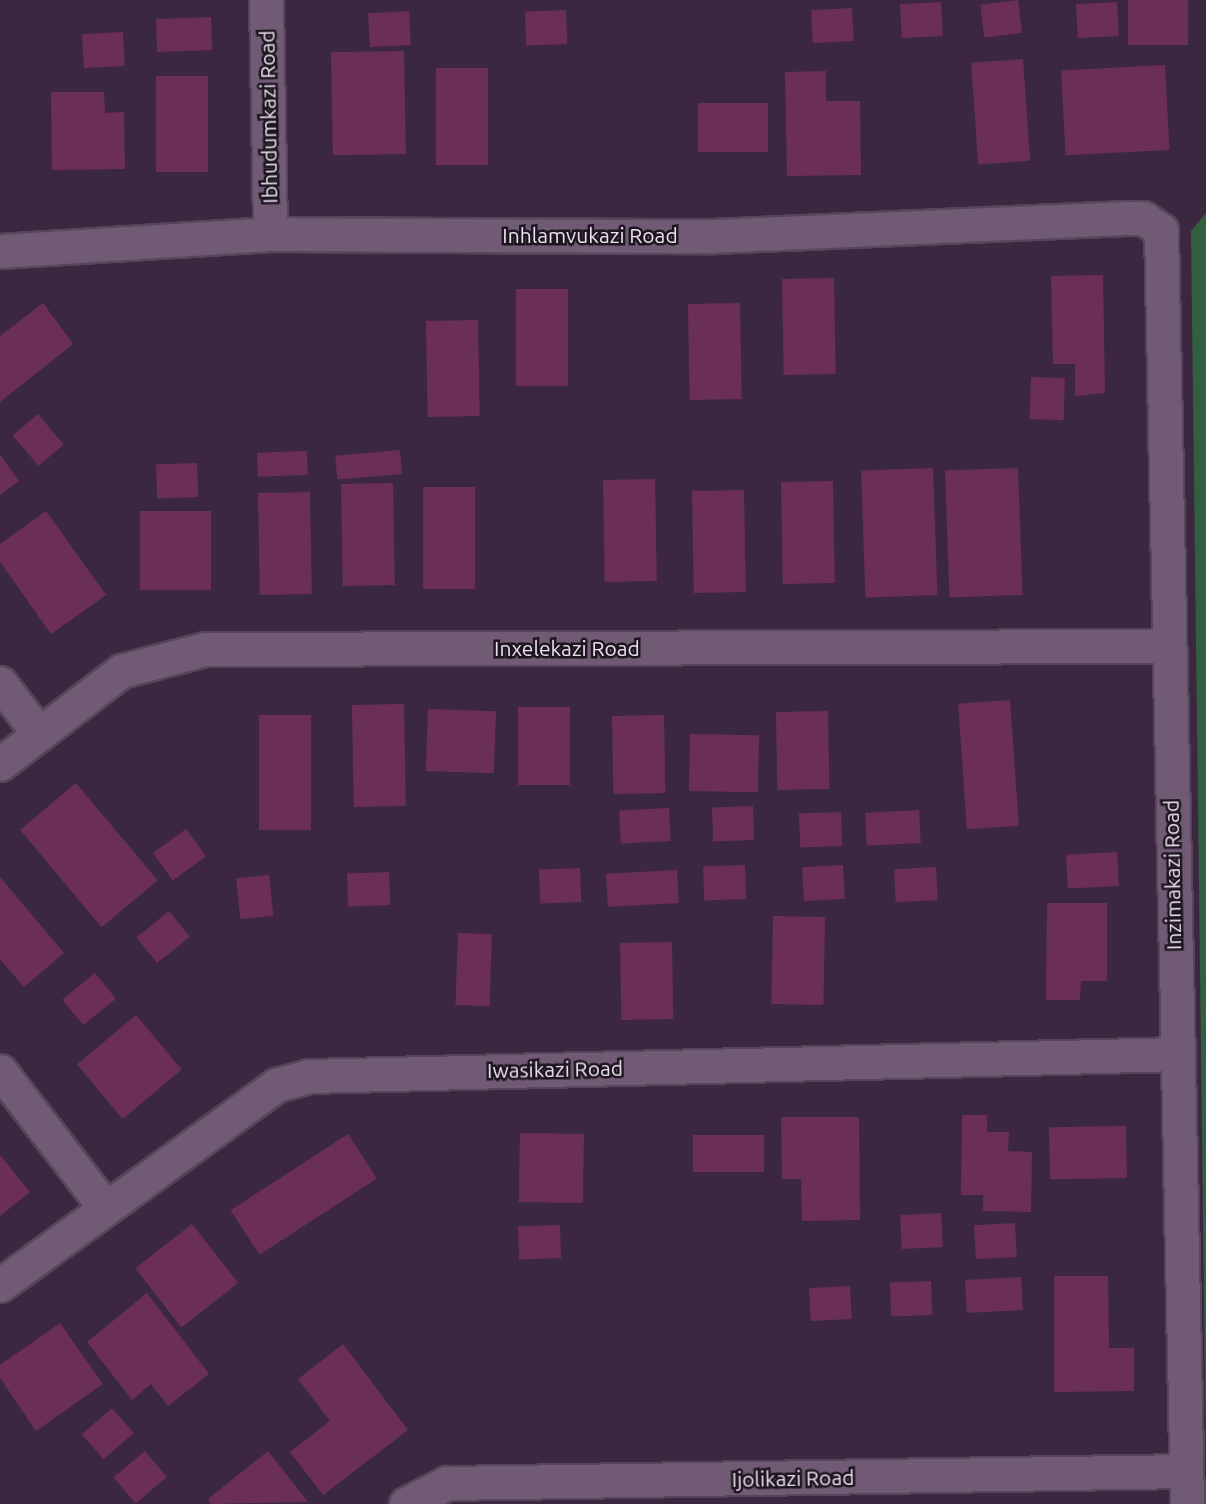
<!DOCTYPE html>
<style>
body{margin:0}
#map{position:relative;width:1206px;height:1504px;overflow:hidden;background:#3b2840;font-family:Ubuntu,sans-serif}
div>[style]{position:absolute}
.green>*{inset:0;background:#325f3f}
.building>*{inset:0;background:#6b2f57;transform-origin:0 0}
.roads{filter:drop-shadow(2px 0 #57465b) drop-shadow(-2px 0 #57465b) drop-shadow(0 2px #57465b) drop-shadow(0 -2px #57465b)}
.street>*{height:33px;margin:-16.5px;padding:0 16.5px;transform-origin:16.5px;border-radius:16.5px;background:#705a74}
span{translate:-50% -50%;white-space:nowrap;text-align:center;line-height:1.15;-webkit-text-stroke:5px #1d151f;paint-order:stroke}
.street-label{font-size:21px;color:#ede1f0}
</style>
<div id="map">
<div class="green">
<div style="clip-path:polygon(1206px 213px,1206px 1463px,1191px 231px)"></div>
</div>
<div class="building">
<div style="left:1018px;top:0;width:33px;height:38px;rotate:83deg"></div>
<div style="left:1128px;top:0;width:60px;height:45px"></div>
<div style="left:941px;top:2px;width:34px;height:41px;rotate:87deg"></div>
<div style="left:1117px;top:2px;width:34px;height:41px;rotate:87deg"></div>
<div style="left:852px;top:8px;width:33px;height:41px;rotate:87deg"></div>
<div style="left:566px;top:10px;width:34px;height:41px;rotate:88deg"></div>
<div style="left:409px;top:11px;width:34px;height:41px;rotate:87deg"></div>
<div style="left:211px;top:17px;width:33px;height:55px;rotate:88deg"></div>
<div style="left:123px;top:32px;width:34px;height:41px;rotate:87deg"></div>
<div style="left:404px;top:51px;width:103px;height:73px;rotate:89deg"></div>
<div style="left:1023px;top:59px;width:102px;height:52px;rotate:86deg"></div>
<div style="left:1165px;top:65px;width:85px;height:104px;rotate:87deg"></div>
<div style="left:436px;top:68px;width:52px;height:97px"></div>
<div style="clip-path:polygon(826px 71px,826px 101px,860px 101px,861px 175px,787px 176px,785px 72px)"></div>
<div style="left:156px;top:76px;width:52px;height:96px"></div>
<div style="clip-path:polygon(51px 92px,104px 92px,105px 113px,124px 112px,125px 169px,52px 170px)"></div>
<div style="left:768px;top:103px;width:49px;height:70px;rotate:90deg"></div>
<div style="clip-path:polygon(1103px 275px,1105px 393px,1075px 396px,1075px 364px,1053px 364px,1051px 276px)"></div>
<div style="left:834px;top:278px;width:96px;height:52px;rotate:89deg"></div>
<div style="left:516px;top:289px;width:52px;height:97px"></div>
<div style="clip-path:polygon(43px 303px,73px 344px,0 402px,0 336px)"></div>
<div style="left:740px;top:303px;width:96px;height:52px;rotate:89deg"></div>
<div style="left:478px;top:320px;width:96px;height:52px;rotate:89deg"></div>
<div style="left:1031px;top:377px;width:34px;height:42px;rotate:2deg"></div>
<div style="left:38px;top:414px;width:40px;height:33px;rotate:50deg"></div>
<div style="left:400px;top:450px;width:24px;height:65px;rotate:85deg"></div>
<div style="left:307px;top:451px;width:24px;height:50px;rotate:88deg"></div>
<div style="clip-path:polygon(0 454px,19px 481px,0 495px)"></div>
<div style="left:197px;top:463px;width:34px;height:41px;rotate:88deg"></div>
<div style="left:933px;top:468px;width:127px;height:72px;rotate:88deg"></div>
<div style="left:1018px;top:468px;width:127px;height:73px;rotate:88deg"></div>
<div style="left:655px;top:479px;width:102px;height:52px;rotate:89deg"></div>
<div style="left:833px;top:481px;width:102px;height:52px;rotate:89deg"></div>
<div style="left:393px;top:483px;width:102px;height:52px;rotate:89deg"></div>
<div style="left:423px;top:487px;width:52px;height:102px"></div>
<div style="left:744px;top:490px;width:102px;height:52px;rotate:89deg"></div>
<div style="left:310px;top:492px;width:102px;height:52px;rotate:89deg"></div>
<div style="clip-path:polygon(46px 511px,106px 595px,51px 634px,0 562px,0 544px)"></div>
<div style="left:211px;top:511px;width:79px;height:71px;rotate:90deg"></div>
<div style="left:1010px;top:700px;width:126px;height:52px;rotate:86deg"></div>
<div style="left:404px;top:704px;width:102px;height:52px;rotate:89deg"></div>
<div style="left:518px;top:707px;width:52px;height:78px"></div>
<div style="left:428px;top:709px;width:68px;height:62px;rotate:2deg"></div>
<div style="left:828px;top:711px;width:78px;height:52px;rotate:89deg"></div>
<div style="left:259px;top:715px;width:52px;height:115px"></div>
<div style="left:664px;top:715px;width:78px;height:52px;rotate:89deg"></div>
<div style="left:690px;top:734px;width:69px;height:57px;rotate:1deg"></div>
<div style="left:76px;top:783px;width:127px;height:73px;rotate:50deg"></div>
<div style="left:753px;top:806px;width:34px;height:41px;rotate:88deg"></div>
<div style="left:669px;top:808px;width:33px;height:50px;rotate:87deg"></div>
<div style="left:919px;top:810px;width:33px;height:54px;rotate:87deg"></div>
<div style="left:841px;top:812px;width:34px;height:42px;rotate:88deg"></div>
<div style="left:186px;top:829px;width:34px;height:41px;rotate:54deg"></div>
<div style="left:1117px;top:852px;width:34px;height:51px;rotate:87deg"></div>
<div style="left:745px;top:865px;width:34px;height:42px;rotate:88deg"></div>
<div style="left:843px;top:865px;width:34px;height:41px;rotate:87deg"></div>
<div style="left:936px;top:867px;width:33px;height:42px;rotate:87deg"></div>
<div style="left:580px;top:868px;width:34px;height:41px;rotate:88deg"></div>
<div style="left:677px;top:870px;width:33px;height:71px;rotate:87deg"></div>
<div style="left:389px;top:872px;width:33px;height:42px;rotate:88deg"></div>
<div style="left:269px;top:875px;width:41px;height:33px;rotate:84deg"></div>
<div style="clip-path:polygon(0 877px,64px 953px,24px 987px,0 959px)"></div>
<div style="clip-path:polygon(1047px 903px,1107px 903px,1107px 981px,1081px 981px,1080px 1000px,1046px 1000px)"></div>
<div style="left:169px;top:911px;width:33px;height:42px;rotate:51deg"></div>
<div style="left:773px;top:916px;width:52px;height:88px;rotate:1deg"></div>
<div style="left:458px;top:933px;width:34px;height:72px;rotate:2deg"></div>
<div style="left:672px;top:942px;width:77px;height:52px;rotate:89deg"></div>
<div style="left:95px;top:973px;width:33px;height:42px;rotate:51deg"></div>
<div style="left:136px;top:1015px;width:71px;height:77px;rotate:50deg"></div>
<div style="clip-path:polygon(962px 1115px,987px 1115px,987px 1132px,1009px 1132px,1008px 1151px,1032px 1152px,1031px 1212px,983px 1211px,983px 1195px,961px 1195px)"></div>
<div style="clip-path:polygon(781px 1117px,859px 1117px,860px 1220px,802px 1221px,801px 1179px,782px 1179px)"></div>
<div style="left:1126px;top:1126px;width:52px;height:77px;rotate:89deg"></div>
<div style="left:520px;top:1133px;width:64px;height:69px;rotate:1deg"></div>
<div style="left:348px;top:1134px;width:53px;height:140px;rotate:57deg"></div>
<div style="left:693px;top:1135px;width:71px;height:37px"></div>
<div style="clip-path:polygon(0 1155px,30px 1192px,0 1216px)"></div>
<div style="left:941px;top:1213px;width:34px;height:41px;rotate:87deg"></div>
<div style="left:1015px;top:1223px;width:34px;height:41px;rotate:87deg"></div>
<div style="left:192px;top:1224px;width:75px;height:72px;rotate:52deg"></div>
<div style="left:560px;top:1225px;width:33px;height:42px;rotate:88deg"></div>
<div style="clip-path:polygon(1054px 1276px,1108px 1276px,1109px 1348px,1134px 1348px,1134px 1391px,1054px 1392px)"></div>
<div style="left:1021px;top:1277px;width:33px;height:56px;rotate:87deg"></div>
<div style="left:931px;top:1281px;width:34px;height:41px;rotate:88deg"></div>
<div style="left:850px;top:1286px;width:33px;height:41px;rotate:87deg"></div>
<div style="clip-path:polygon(147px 1293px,209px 1374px,168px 1406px,151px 1384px,132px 1400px,87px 1342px)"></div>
<div style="clip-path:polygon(60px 1323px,103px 1384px,36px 1431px,0 1378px,0 1365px)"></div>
<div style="clip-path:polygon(343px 1344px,408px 1430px,323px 1495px,290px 1452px,330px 1421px,298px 1379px)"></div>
<div style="left:112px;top:1408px;width:33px;height:40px;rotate:49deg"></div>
<div style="left:145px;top:1451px;width:34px;height:41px;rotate:50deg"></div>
<div style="clip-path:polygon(268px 1451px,308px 1502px,211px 1504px,208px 1499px)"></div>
</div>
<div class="roads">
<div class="street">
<div style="left:266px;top:0;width:234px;rotate:89deg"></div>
<div style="left:0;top:251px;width:271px;rotate:-3.6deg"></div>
<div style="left:270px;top:234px;width:443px;rotate:0.3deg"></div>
<div style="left:713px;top:236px;width:414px;rotate:-2.5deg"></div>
<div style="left:1127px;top:218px;width:16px"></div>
<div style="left:1143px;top:218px;width:22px;rotate:34deg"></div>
<div style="left:1161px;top:230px;width:1274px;rotate:88.83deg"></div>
<div style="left:0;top:683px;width:64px;rotate:52.6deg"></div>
<div style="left:0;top:764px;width:153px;rotate:-37.5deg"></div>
<div style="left:121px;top:671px;width:87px;rotate:-14.7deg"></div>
<div style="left:205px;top:649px;width:963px;rotate:-0.18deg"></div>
<div style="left:0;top:1071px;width:170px;rotate:52.4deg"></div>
<div style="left:0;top:1285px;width:341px;rotate:-35.9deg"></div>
<div style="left:276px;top:1085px;width:34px;rotate:-15deg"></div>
<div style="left:309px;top:1076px;width:867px;rotate:-1.45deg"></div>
<div style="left:406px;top:1504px;width:46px;rotate:-27.1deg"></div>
<div style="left:447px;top:1483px;width:739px;rotate:-0.93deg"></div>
</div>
</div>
<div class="street-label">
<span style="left:268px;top:117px;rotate:-91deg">Ibhudumkazi Road</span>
<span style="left:590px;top:235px">Inhlamvukazi Road</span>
<span style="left:567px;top:648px">Inxelekazi Road</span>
<span style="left:1172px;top:875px;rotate:-91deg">Inzimakazi Road</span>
<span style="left:555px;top:1069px;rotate:-1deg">Iwasikazi Road</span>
<span style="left:793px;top:1478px;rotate:-1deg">Ijolikazi Road</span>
</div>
</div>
